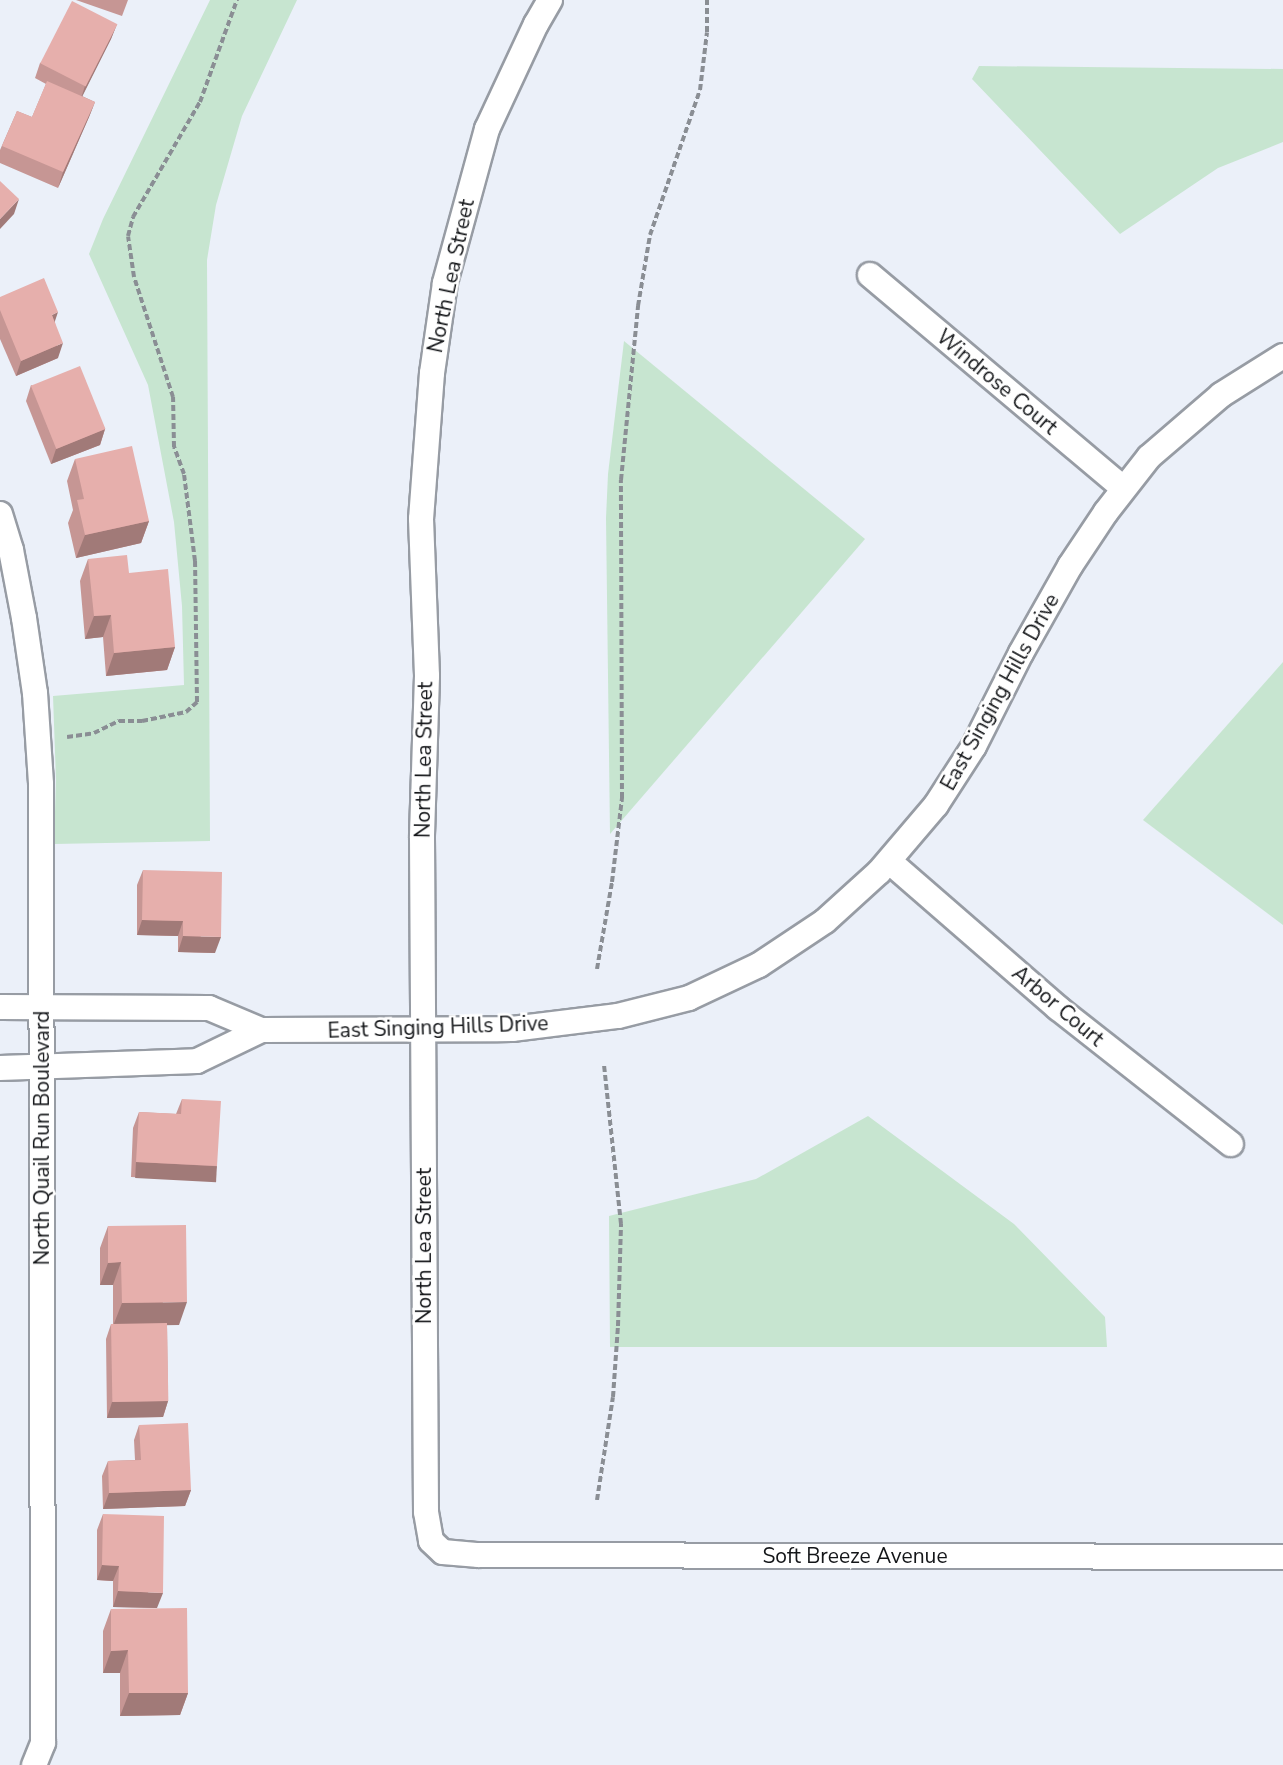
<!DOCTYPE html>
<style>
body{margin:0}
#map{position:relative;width:1283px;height:1765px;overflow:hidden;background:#ebf0f9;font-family:"Nunito Sans",sans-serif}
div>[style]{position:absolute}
.green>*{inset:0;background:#c7e5d0}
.path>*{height:4px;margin-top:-2px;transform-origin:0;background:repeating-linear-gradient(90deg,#8a8e94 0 6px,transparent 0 9px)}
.roads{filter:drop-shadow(2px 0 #979ca4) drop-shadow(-2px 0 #979ca4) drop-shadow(0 2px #979ca4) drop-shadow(0 -2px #979ca4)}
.minor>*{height:24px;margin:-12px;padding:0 12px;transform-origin:12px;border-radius:12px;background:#fff}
.wall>*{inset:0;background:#c69694}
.shaded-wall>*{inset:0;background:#a17a78;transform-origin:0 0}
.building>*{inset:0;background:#e6afac;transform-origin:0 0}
span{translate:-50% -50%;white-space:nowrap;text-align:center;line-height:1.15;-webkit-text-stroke:5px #fff;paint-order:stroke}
.street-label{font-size:21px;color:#131518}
</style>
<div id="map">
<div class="green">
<div style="clip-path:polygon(210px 0,297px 0,242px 116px,216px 205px,207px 260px,210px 841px,54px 844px,56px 780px,53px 696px,184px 685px,182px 606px,174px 522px,148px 385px,89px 254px,103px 219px)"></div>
<div style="clip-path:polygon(979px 66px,1283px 69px,1283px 142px,1218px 168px,1120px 234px,972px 79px)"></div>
<div style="clip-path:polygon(624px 341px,865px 539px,610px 834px,606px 518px,608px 474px)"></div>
<div style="clip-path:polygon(1283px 662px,1283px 925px,1143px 820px)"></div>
<div style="clip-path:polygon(868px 1116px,1014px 1224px,1105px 1317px,1107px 1347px,610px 1347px,609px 1216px,756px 1179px)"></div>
</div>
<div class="path">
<div style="left:67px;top:737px;width:27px;rotate:-8deg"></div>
<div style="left:94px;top:733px;width:28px;rotate:-26deg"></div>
<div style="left:119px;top:721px;width:23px"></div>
<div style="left:142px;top:721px;width:45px;rotate:-11.6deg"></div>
<div style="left:186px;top:712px;width:15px;rotate:-42deg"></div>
<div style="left:197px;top:702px;width:141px;rotate:-90.8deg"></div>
<div style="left:195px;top:561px;width:88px;rotate:-97.2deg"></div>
<div style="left:184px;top:474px;width:29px;rotate:-110deg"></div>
<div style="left:174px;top:447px;width:50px;rotate:-91.1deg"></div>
<div style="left:173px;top:397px;width:126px;rotate:-108deg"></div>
<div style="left:134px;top:277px;width:41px;rotate:-98.3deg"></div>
<div style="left:128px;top:236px;width:20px;rotate:-75deg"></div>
<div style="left:133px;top:217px;width:133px;rotate:-59.8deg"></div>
<div style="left:200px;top:102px;width:109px;rotate:-70.1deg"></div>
<div style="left:597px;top:969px;width:88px;rotate:-80.2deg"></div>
<div style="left:612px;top:882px;width:85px;rotate:-83.2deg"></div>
<div style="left:622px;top:798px;width:318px;rotate:-90.2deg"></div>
<div style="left:621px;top:480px;width:175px;rotate:-84.4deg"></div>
<div style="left:638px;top:306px;width:72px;rotate:-80.4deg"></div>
<div style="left:650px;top:235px;width:153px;rotate:-71deg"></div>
<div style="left:700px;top:90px;width:58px;rotate:-83.1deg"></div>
<div style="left:707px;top:32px;width:32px;rotate:-90deg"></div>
<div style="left:597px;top:1500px;width:104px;rotate:-81.2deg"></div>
<div style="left:613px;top:1397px;width:71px;rotate:-86deg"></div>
<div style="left:618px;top:1326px;width:102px;rotate:-88.3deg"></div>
<div style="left:621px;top:1224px;width:159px;rotate:-96.1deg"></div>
</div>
<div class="roads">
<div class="minor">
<div style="left:550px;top:0;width:28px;rotate:120deg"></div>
<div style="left:536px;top:24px;width:116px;rotate:115deg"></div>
<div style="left:487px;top:129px;width:160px;rotate:105.3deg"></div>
<div style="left:445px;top:283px;width:91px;rotate:98.2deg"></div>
<div style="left:432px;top:373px;width:146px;rotate:94.3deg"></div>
<div style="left:421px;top:519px;width:157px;rotate:87.8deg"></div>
<div style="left:427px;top:676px;width:162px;rotate:91.8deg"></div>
<div style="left:422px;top:838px;width:674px;rotate:89.66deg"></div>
<div style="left:426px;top:1512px;width:29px;rotate:80deg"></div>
<div style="left:431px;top:1541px;width:16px;rotate:43deg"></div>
<div style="left:443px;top:1552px;width:36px;rotate:5deg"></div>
<div style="left:479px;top:1555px;width:804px;rotate:0.14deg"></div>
<div style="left:870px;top:275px;width:331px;rotate:40.1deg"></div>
<div style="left:0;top:514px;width:38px;rotate:73deg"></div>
<div style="left:11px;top:550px;width:69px;rotate:79.2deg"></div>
<div style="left:24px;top:618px;width:76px;rotate:81.7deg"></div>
<div style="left:35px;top:693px;width:91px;rotate:86.2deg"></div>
<div style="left:41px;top:784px;width:959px;rotate:89.88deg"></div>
<div style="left:43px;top:1743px;width:24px;rotate:112deg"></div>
<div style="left:890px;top:862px;width:223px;rotate:41deg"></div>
<div style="left:1058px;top:1008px;width:220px;rotate:38.2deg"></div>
<div style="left:0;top:1007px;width:209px;rotate:0.3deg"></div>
<div style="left:209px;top:1008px;width:56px;rotate:22.9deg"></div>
<div style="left:261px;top:1030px;width:251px;rotate:-0.2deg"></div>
<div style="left:512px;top:1029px;width:107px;rotate:-7deg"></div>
<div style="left:618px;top:1016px;width:73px;rotate:-14.2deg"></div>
<div style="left:689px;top:998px;width:77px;rotate:-25.2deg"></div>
<div style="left:759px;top:965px;width:79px;rotate:-33.7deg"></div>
<div style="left:825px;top:921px;width:73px;rotate:-42.2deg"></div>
<div style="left:879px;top:872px;width:88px;rotate:-49.6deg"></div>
<div style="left:936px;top:805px;width:70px;rotate:-57.2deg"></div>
<div style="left:974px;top:746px;width:104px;rotate:-63.2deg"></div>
<div style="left:1021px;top:653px;width:100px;rotate:-60.6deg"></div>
<div style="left:1070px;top:566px;width:65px;rotate:-56.3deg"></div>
<div style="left:1106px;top:512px;width:70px;rotate:-52deg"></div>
<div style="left:1149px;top:457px;width:95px;rotate:-40.7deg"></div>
<div style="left:1221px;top:395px;width:73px;rotate:-32.2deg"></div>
<div style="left:0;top:1068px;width:197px;rotate:-2deg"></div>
<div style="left:197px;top:1061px;width:71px;rotate:-25.8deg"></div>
</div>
</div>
<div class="wall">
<div style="clip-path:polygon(76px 0,128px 0,122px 16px)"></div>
<div style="clip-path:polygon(117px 24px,111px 39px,82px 96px,95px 102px,89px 117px,58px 188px,0 163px,0 150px,17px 111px,32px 117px,46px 84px,35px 78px,40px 63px)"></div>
<div style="clip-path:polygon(0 297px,55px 322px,58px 358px,16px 376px,0 339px)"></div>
<div style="clip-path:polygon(31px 385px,105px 429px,100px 445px,51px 464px,26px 401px)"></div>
<div style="clip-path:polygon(75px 459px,149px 521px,141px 543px,76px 558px,68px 523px,73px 510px,67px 481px)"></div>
<div style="clip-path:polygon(88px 559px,129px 573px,175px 647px,167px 670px,106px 676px,103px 637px,85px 639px,80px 581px)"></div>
<div style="clip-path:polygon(143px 870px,215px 953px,178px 952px,178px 936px,137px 935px,137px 885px)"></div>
<div style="clip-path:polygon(182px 1099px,217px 1166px,212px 1181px,131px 1177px,133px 1128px,139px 1112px,176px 1114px)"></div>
<div style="clip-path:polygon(108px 1226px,179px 1325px,167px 1325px,168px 1401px,163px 1417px,107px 1418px,106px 1339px,111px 1324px,113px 1324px,113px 1285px,100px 1285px,100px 1248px)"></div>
<div style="clip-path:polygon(139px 1425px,191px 1490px,185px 1506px,103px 1509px,102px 1476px,108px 1461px,135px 1460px,134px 1440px)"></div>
<div style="clip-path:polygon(103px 1514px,157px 1608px,113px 1607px,113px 1581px,97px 1580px,97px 1530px)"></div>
<div style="clip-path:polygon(111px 1609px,188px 1693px,180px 1715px,120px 1716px,120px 1673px,103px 1673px,103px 1631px)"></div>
</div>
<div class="shaded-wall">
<div style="clip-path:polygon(117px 24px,111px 39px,80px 101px,85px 86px)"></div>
<div style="clip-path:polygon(95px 102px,89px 117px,58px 188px,63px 172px)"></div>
<div style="clip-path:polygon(19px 199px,14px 214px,0 229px,0 219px)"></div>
<div style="clip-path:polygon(58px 312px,53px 327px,52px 315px)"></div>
<div style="clip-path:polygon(63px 343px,58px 358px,16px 376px,21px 361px)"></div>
<div style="clip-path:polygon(105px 429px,100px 445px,51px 464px,56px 449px)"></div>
<div style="clip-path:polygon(149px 521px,141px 543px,76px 558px,85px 535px)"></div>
<div style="clip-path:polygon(111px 615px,103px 637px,85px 639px,94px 616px)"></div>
<div style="clip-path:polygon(175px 647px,167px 670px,106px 676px,114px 653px)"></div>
<div style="clip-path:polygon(142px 920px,183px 921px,178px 936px,137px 935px)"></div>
<div style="clip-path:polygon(183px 936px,221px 937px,215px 953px,178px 952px)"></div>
<div style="left:136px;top:1162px;width:81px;height:16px;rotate:3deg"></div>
<div style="clip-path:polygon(121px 1262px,113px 1285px,100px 1285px,108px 1263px)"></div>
<div style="clip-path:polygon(187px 1302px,179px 1325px,113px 1326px,122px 1303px)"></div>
<div style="clip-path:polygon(168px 1401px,163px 1417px,107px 1418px,112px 1402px)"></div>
<div style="clip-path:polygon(191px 1490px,185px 1506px,103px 1509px,109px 1493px)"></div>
<div style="clip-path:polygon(102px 1565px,119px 1566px,113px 1581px,97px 1580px)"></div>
<div style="clip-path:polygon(118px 1591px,163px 1593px,157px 1608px,113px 1607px)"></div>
<div style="clip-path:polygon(128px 1650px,120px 1673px,103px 1673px,111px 1651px)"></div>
<div style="clip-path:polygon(129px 1693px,188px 1693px,180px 1715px,120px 1716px)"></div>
</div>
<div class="building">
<div style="left:72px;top:1px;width:51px;height:70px;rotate:27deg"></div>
<div style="clip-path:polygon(47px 81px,95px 102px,63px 172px,2px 146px,17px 111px,32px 117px)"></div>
<div style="clip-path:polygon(0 181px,19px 199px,0 219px)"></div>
<div style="clip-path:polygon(44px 278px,58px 312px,52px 315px,63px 343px,21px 361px,0 310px,0 297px)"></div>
<div style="left:80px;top:366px;width:68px;height:53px;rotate:68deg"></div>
<div style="clip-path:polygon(132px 446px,149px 521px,85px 535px,77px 500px,84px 499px,75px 459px)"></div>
<div style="clip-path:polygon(127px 555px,129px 573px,168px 569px,175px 647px,114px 653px,111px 615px,94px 616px,88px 559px)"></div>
<div style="clip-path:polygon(143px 870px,222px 872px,221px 937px,183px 936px,183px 921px,142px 920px)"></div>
<div style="clip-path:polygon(182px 1099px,221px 1101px,217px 1166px,136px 1162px,139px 1112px,181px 1114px)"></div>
<div style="clip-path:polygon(186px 1225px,187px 1302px,122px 1303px,121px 1262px,108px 1263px,108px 1226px)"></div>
<div style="left:167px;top:1323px;width:78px;height:56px;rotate:89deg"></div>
<div style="clip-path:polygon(188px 1423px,191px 1490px,109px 1493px,108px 1461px,141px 1460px,139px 1425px)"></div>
<div style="clip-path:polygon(103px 1514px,164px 1516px,163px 1593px,118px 1591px,119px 1566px,102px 1565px)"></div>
<div style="clip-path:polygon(187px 1608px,188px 1693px,129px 1693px,128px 1650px,111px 1651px,111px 1609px)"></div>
</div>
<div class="street-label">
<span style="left:451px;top:276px;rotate:-78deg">North Lea Street</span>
<span style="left:997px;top:382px;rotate:40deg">Windrose Court</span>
<span style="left:1000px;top:692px;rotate:-61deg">East Singing Hills Drive</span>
<span style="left:424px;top:760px;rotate:-89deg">North Lea Street</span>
<span style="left:1058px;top:1006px;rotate:40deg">Arbor Court</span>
<span style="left:438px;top:1027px;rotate:-2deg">East Singing Hills Drive</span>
<span style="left:42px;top:1138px;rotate:-90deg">North Quail Run Boulevard</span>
<span style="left:424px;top:1246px;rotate:-90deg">North Lea Street</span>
<span style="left:855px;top:1556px">Soft Breeze Avenue</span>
</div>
</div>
